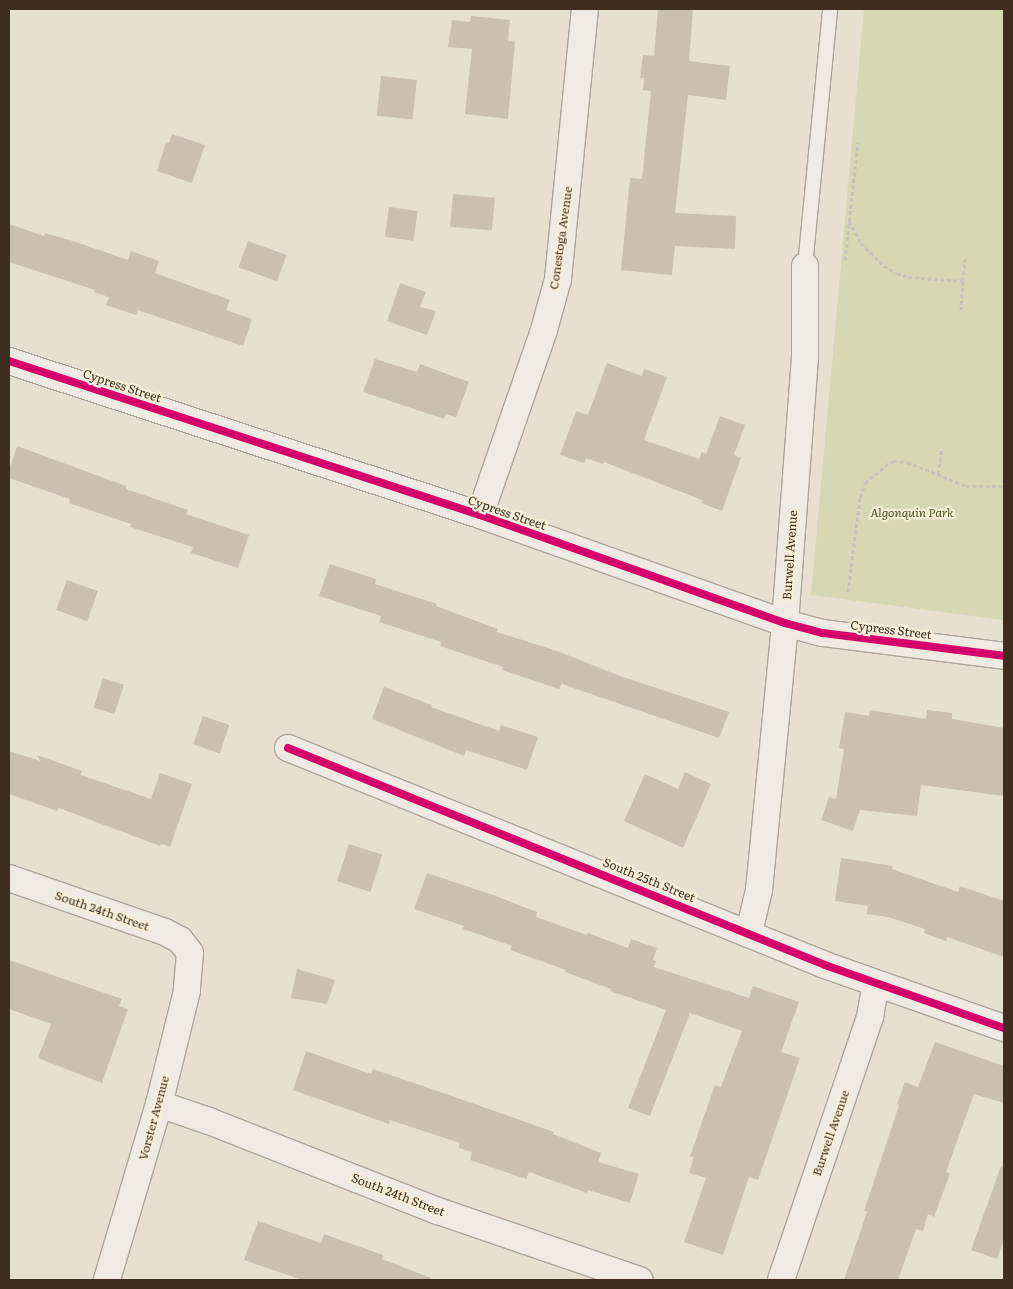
<!DOCTYPE html>
<style>
body{margin:0}
#map{position:relative;width:1013px;height:1289px;overflow:hidden;background:#e7e0d1;font-family:Literata,serif}
div>[style]{position:absolute}
.green>*{inset:0;background:#d6d7b3}
.building>*{inset:0;background:#cbbfb2;transform-origin:0 0}
.path>*{height:3px;margin-top:-1.5px;transform-origin:0;background:repeating-linear-gradient(90deg,#c8c2b9 0 4px,transparent 0 6.5px)}
.roads{filter:drop-shadow(1px 0 #ada599) drop-shadow(-1px 0 #ada599) drop-shadow(0 1px #ada599) drop-shadow(0 -1px #ada599)}
.lane>*{height:14px;margin:-7px;padding:0 7px;transform-origin:7px;border-radius:7px;background:#efebe3}
.street>*{height:26px;margin:-13px;padding:0 13px;transform-origin:13px;border-radius:13px;background:#efebe3}
.cycleway>*{height:8px;margin:-4px;padding:0 4px;transform-origin:4px;border-radius:4px;background:#d6006c}
span{translate:-50% -50%;white-space:nowrap;text-align:center;line-height:1.15;-webkit-text-stroke:4.5px #f7eed8;paint-order:stroke}
.street-label{font-size:12px;color:#3d2e20}
.park-label{font-size:12px;color:#4d5a26;font-style:italic}
.frame{position:absolute;inset:0;border:10px solid #3d2e20;pointer-events:none}
</style>
<div id="map">
<div class="green">
<div style="clip-path:polygon(864px 9px,1004px 9px,1004px 620px,811px 595px)"></div>
</div>
<div class="building">
<div style="clip-path:polygon(658px 9px,693px 9px,689px 61px,730px 66px,726px 100px,688px 95px,675px 213px,736px 216px,735px 249px,675px 246px,672px 275px,621px 270px,630px 178px,642px 179px,651px 91px,643px 90px,644px 78px,640px 78px,643px 55px,654px 56px)"></div>
<div style="clip-path:polygon(471px 16px,510px 20px,508px 41px,515px 42px,508px 119px,465px 114px,472px 49px,448px 47px,452px 20px,470px 22px)"></div>
<div style="left:381px;top:76px;width:36px;height:40px;rotate:6deg"></div>
<div style="clip-path:polygon(172px 134px,205px 145px,192px 183px,157px 171px,166px 142px,169px 143px)"></div>
<div style="left:453px;top:194px;width:42px;height:33px;rotate:5deg"></div>
<div style="left:389px;top:207px;width:29px;height:30px;rotate:8deg"></div>
<div style="clip-path:polygon(9px 224px,44px 236px,45px 233px,73px 241px,128px 260px,131px 251px,159px 261px,155px 273px,230px 300px,226px 310px,252px 319px,243px 346px,138px 310px,136px 315px,106px 305px,109px 297px,94px 292px,95px 290px,9px 262px)"></div>
<div style="left:248px;top:241px;width:41px;height:28px;rotate:20deg"></div>
<div style="clip-path:polygon(400px 283px,426px 292px,420px 307px,436px 311px,427px 335px,387px 321px)"></div>
<div style="clip-path:polygon(375px 359px,417px 372px,420px 364px,469px 382px,456px 417px,446px 414px,444px 419px,363px 392px)"></div>
<div style="clip-path:polygon(607px 363px,642px 376px,644px 369px,667px 377px,644px 440px,699px 459px,702px 452px,706px 454px,720px 416px,745px 425px,734px 455px,741px 458px,722px 511px,701px 503px,702px 500px,604px 462px,603px 464px,586px 458px,584px 463px,560px 455px,576px 411px,588px 415px)"></div>
<div style="clip-path:polygon(17px 446px,126px 486px,126px 489px,188px 510px,186px 514px,249px 535px,238px 568px,191px 553px,193px 547px,130px 527px,131px 524px,69px 503px,70px 499px,9px 478px,9px 470px)"></div>
<div style="clip-path:polygon(330px 564px,376px 579px,375px 584px,437px 604px,436px 606px,498px 629px,497px 632px,560px 652px,620px 676px,729px 712px,719px 738px,562px 684px,559px 689px,502px 670px,503px 667px,440px 646px,441px 642px,379px 622px,381px 616px,319px 596px)"></div>
<div style="left:67px;top:580px;width:33px;height:32px;rotate:20deg"></div>
<div style="left:103px;top:678px;width:22px;height:31px;rotate:18deg"></div>
<div style="clip-path:polygon(384px 687px,432px 705px,431px 707px,499px 731px,501px 725px,538px 737px,527px 770px,466px 750px,464px 756px,372px 719px)"></div>
<div style="clip-path:polygon(870px 710px,926px 719px,927px 710px,952px 713px,952px 719px,1004px 728px,1004px 796px,921px 785px,917px 816px,860px 810px,853px 831px,821px 820px,829px 797px,836px 799px,844px 749px,839px 748px,845px 712px,869px 716px)"></div>
<div style="left:203px;top:716px;width:28px;height:30px;rotate:19deg"></div>
<div style="clip-path:polygon(9px 751px,40px 761px,37px 755px,82px 771px,81px 775px,151px 799px,160px 773px,192px 784px,170px 847px,161px 844px,160px 846px,59px 808px,57px 811px,9px 794px)"></div>
<div style="clip-path:polygon(685px 772px,711px 784px,683px 848px,624px 821px,645px 774px,678px 789px)"></div>
<div style="left:349px;top:844px;width:35px;height:39px;rotate:18deg"></div>
<div style="clip-path:polygon(841px 858px,893px 866px,892px 869px,958px 892px,960px 886px,1004px 901px,1004px 957px,947px 937px,946px 941px,924px 933px,925px 929px,888px 917px,867px 914px,868px 906px,835px 901px)"></div>
<div style="clip-path:polygon(427px 873px,496px 896px,537px 912px,536px 917px,587px 935px,588px 933px,628px 948px,631px 939px,657px 948px,653px 960px,656px 961px,654px 967px,749px 998px,753px 986px,799px 1002px,781px 1052px,800px 1058px,758px 1180px,749px 1177px,723px 1255px,684px 1242px,706px 1178px,689px 1173px,694px 1157px,690px 1156px,715px 1085px,721px 1087px,742px 1031px,690px 1013px,650px 1116px,628px 1108px,666px 1010px,610px 991px,611px 989px,565px 972px,566px 970px,510px 950px,512px 946px,463px 929px,464px 926px,414px 909px)"></div>
<div style="clip-path:polygon(9px 960px,122px 999px,119px 1006px,128px 1009px,102px 1083px,38px 1058px,51px 1024px,9px 1009px)"></div>
<div style="clip-path:polygon(297px 969px,335px 980px,327px 1004px,291px 998px)"></div>
<div style="clip-path:polygon(935px 1042px,1004px 1066px,1004px 1103px,974px 1094px,946px 1172px,950px 1174px,934px 1217px,928px 1214px,923px 1231px,916px 1229px,898px 1280px,844px 1280px,867px 1212px,864px 1211px,899px 1105px,897px 1104px,905px 1082px,918px 1087px)"></div>
<div style="clip-path:polygon(306px 1051px,371px 1074px,373px 1069px,452px 1096px,554px 1132px,553px 1134px,601px 1153px,598px 1162px,639px 1174px,630px 1203px,588px 1190px,587px 1193px,529px 1172px,526px 1179px,470px 1160px,472px 1152px,458px 1148px,460px 1143px,390px 1120px,389px 1124px,293px 1090px)"></div>
<div style="clip-path:polygon(1001px 1166px,1004px 1167px,1004px 1239px,997px 1259px,971px 1250px)"></div>
<div style="clip-path:polygon(258px 1221px,321px 1243px,324px 1234px,383px 1255px,382px 1259px,431px 1278px,431px 1280px,302px 1280px,244px 1260px)"></div>
</div>
<div class="path">
<div style="left:849px;top:221px;width:25px;rotate:61deg"></div>
<div style="left:861px;top:243px;width:33px;rotate:45deg"></div>
<div style="left:884px;top:266px;width:15px;rotate:28deg"></div>
<div style="left:897px;top:273px;width:12px;rotate:20deg"></div>
<div style="left:908px;top:277px;width:55px;rotate:4.2deg"></div>
<div style="left:963px;top:281px;width:29px;rotate:94deg"></div>
<div style="left:845px;top:260px;width:118px;rotate:-83.7deg"></div>
<div style="left:963px;top:281px;width:22px;rotate:-85deg"></div>
<div style="left:938px;top:474px;width:26px;rotate:-81deg"></div>
<div style="left:848px;top:592px;width:96px;rotate:-82.8deg"></div>
<div style="left:860px;top:497px;width:15px;rotate:-70deg"></div>
<div style="left:865px;top:483px;width:26px;rotate:-40deg"></div>
<div style="left:885px;top:466px;width:9px;rotate:-32deg"></div>
<div style="left:893px;top:461px;width:14px;rotate:4deg"></div>
<div style="left:907px;top:462px;width:64px;rotate:22.1deg"></div>
<div style="left:966px;top:486px;width:38px"></div>
</div>
<div class="roads">
<div class="lane">
<div style="left:805px;top:266px;width:258px;rotate:-84.4deg"></div>
</div>
<div class="street">
<div style="left:9px;top:361px;width:496px;rotate:18.1deg"></div>
<div style="left:480px;top:515px;width:324px;rotate:19.5deg"></div>
<div style="left:785px;top:623px;width:39px;rotate:15deg"></div>
<div style="left:823px;top:633px;width:182px;rotate:7.2deg"></div>
<div style="left:480px;top:515px;width:196px;rotate:-70.9deg"></div>
<div style="left:544px;top:330px;width:53px;rotate:-74.6deg"></div>
<div style="left:558px;top:279px;width:271px;rotate:-84.3deg"></div>
<div style="left:288px;top:748px;width:579px;rotate:22deg"></div>
<div style="left:825px;top:965px;width:190px;rotate:19.4deg"></div>
<div style="left:9px;top:878px;width:165px;rotate:19.1deg"></div>
<div style="left:165px;top:932px;width:17px;rotate:28deg"></div>
<div style="left:180px;top:940px;width:16px;rotate:52deg"></div>
<div style="left:190px;top:953px;width:38px;rotate:95deg"></div>
<div style="left:187px;top:991px;width:116px;rotate:103.9deg"></div>
<div style="left:159px;top:1104px;width:184px;rotate:106.5deg"></div>
<div style="left:749px;top:932px;width:43px;rotate:-76.6deg"></div>
<div style="left:759px;top:890px;width:268px;rotate:-84.4deg"></div>
<div style="left:785px;top:623px;width:267px;rotate:-85.7deg"></div>
<div style="left:805px;top:357px;width:91px;rotate:-90deg"></div>
<div style="left:159px;top:1104px;width:53px;rotate:18.8deg"></div>
<div style="left:209px;top:1121px;width:246px;rotate:21.5deg"></div>
<div style="left:438px;top:1211px;width:213px;rotate:18.9deg"></div>
<div style="left:781px;top:1280px;width:278px;rotate:-71.3deg"></div>
<div style="left:870px;top:1017px;width:34px;rotate:-80deg"></div>
</div>
</div>
<div class="cycleway">
<div style="left:9px;top:361px;width:496px;rotate:18.1deg"></div>
<div style="left:480px;top:515px;width:324px;rotate:19.5deg"></div>
<div style="left:785px;top:623px;width:39px;rotate:15deg"></div>
<div style="left:823px;top:633px;width:182px;rotate:7.2deg"></div>
<div style="left:288px;top:748px;width:579px;rotate:22deg"></div>
<div style="left:825px;top:965px;width:190px;rotate:19.4deg"></div>
</div>
<div class="street-label">
<span style="left:561px;top:238px;rotate:-82deg">Conestoga Avenue</span>
<span style="left:122px;top:386px;rotate:18deg">Cypress Street</span>
<span style="left:507px;top:513px;rotate:19deg">Cypress Street</span>
<span style="left:790px;top:555px;rotate:-86deg">Burwell Avenue</span>
<span style="left:891px;top:630px;rotate:7deg">Cypress Street</span>
<span style="left:649px;top:880px;rotate:22deg">South 25th Street</span>
<span style="left:102px;top:911px;rotate:19deg">South 24th Street</span>
<span style="left:154px;top:1118px;rotate:-75deg">Vorster Avenue</span>
<span style="left:831px;top:1133px;rotate:-71deg">Burwell Avenue</span>
<span style="left:398px;top:1195px;rotate:21deg">South 24th Street</span>
</div>
<div class="park-label">
<span style="left:912px;top:513px">Algonquin Park</span>
</div>
<div class="frame"></div>
</div>
